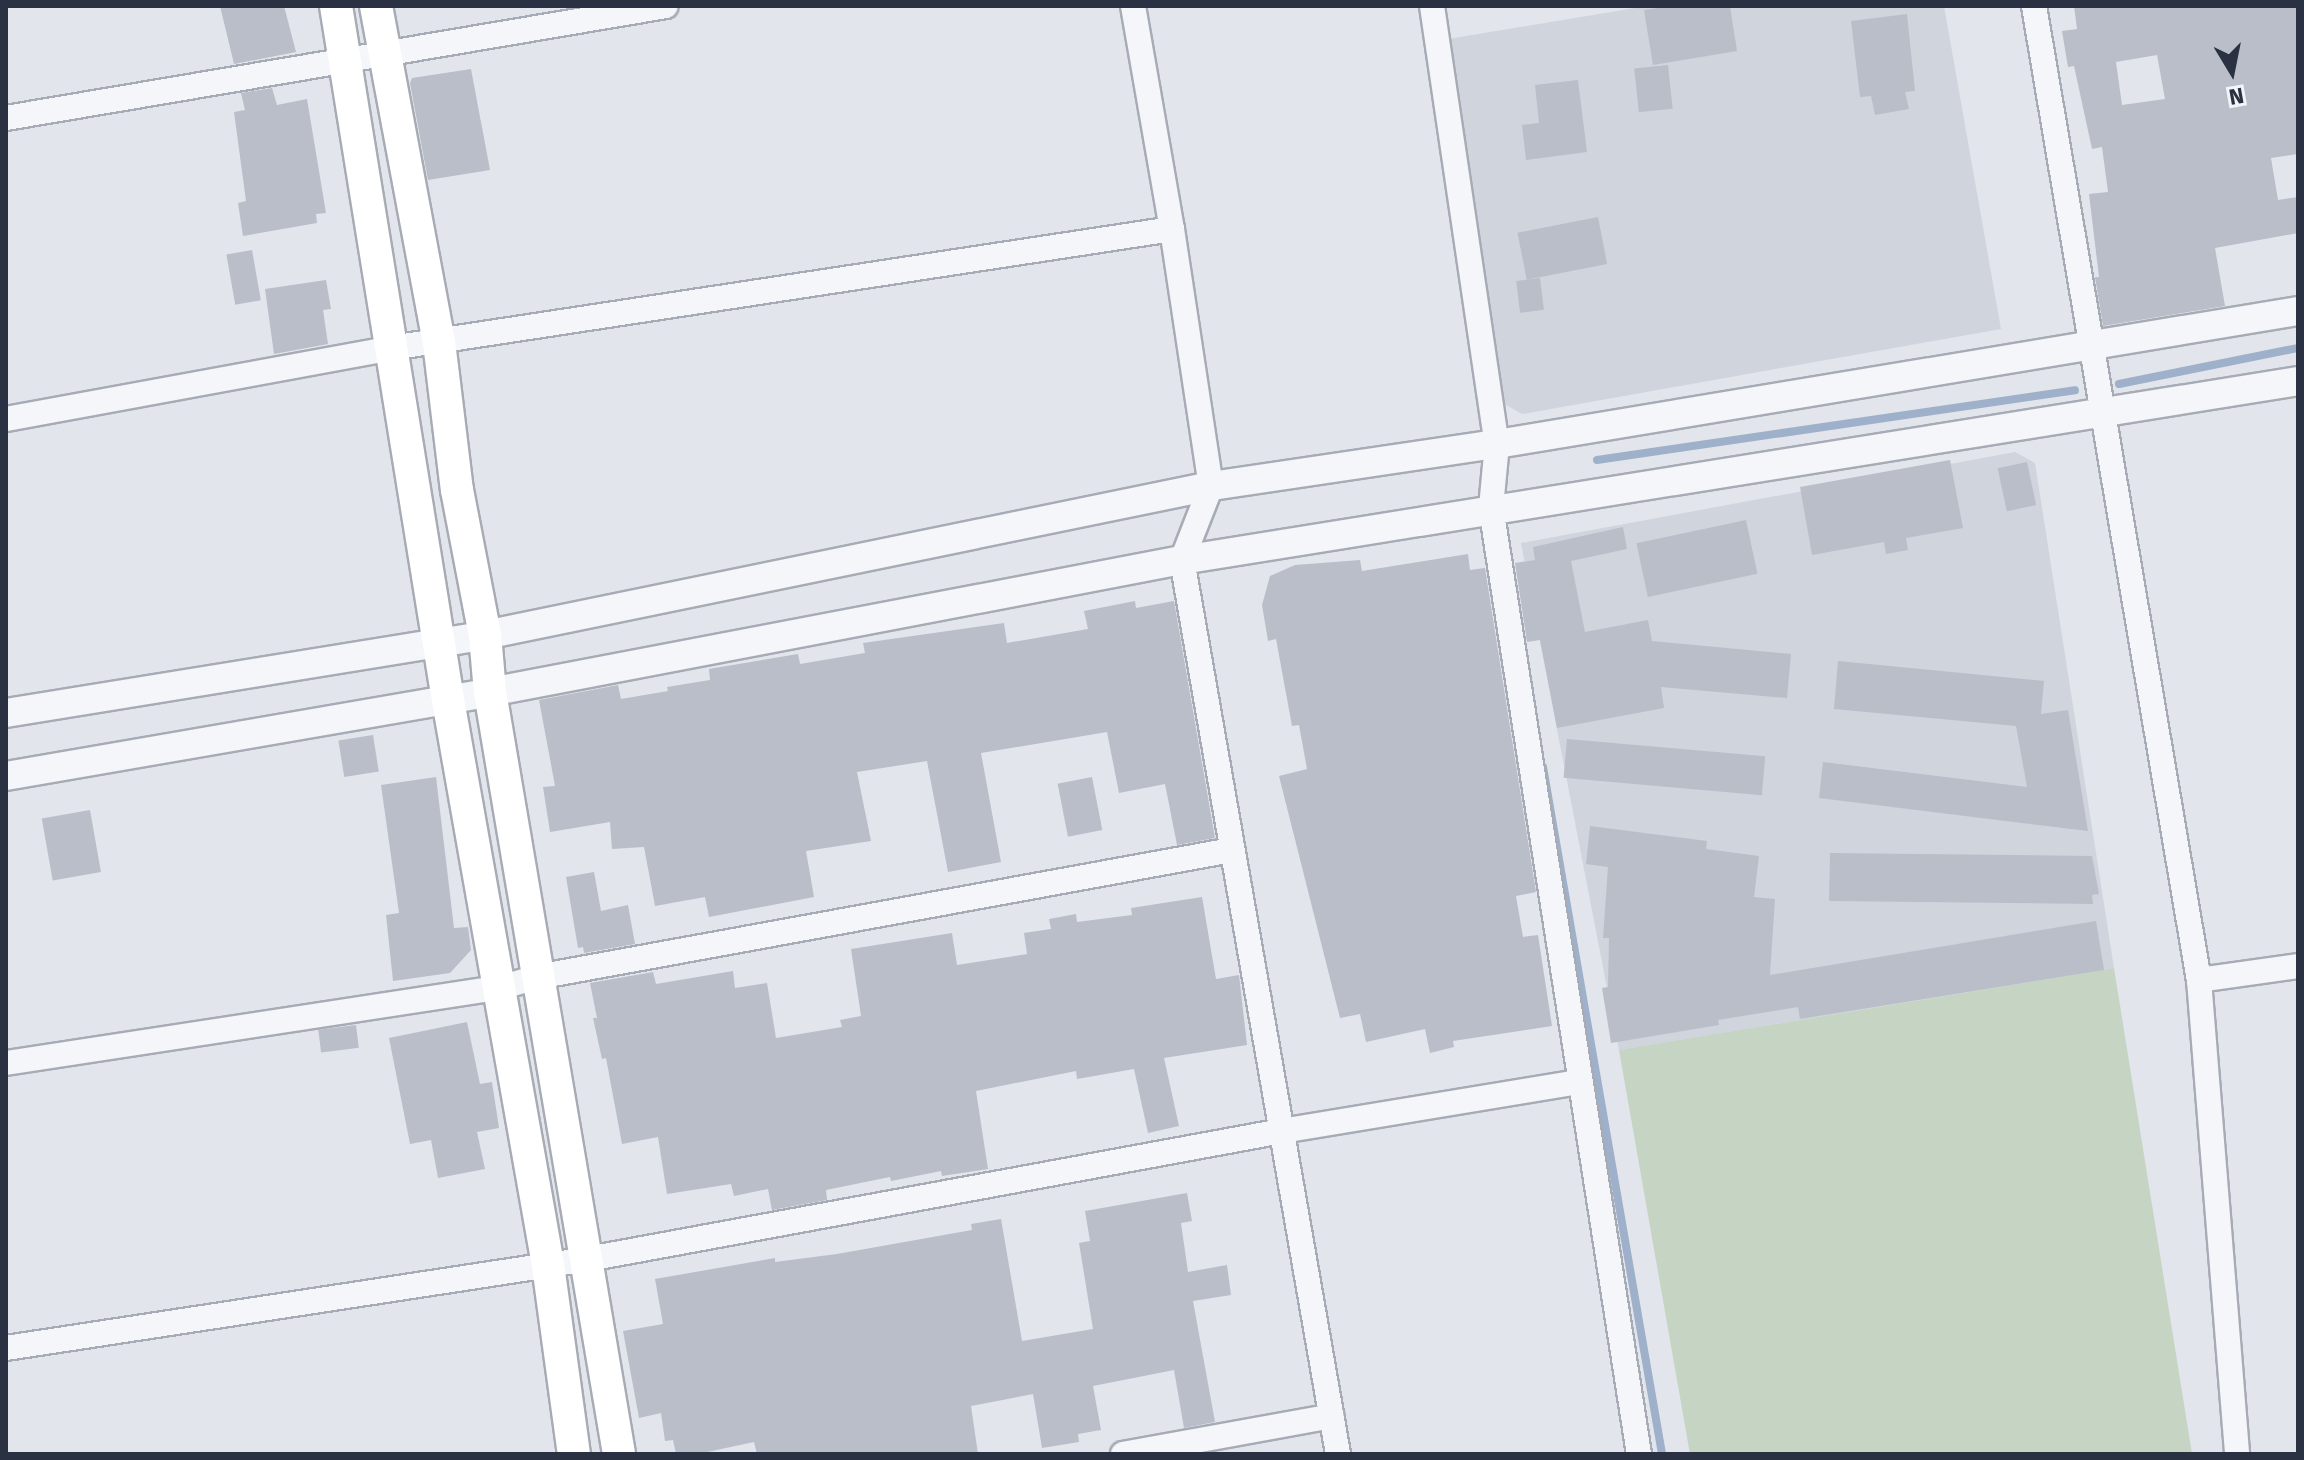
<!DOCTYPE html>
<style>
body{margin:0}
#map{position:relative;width:2304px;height:1460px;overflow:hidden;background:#e2e5eb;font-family:"Fira Sans",sans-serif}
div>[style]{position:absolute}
.built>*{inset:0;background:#d0d4dd}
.green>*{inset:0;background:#c6d4c3}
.stream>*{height:8px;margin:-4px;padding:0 4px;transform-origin:4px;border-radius:4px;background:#9eb0ca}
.building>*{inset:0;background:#b9bec8;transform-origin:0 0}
.roads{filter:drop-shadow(2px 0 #a7abb5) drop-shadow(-2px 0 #a7abb5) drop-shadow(0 2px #a7abb5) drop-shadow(0 -2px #a7abb5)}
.minor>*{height:24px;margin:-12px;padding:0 12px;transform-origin:12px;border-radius:12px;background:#f5f6f9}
.tertiary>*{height:28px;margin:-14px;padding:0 14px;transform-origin:14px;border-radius:14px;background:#f5f6f9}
.secondary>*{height:32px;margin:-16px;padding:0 16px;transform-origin:16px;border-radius:16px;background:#fff}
span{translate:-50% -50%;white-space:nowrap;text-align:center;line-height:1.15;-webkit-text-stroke:6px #f2f4f8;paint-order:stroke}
.frame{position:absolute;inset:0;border:8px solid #2a3143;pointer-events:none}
.north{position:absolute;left:2192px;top:32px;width:80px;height:80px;-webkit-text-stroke:6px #f2f4f8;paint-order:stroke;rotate:170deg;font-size:22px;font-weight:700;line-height:32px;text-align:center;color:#2a3143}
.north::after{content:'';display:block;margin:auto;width:28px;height:36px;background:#2a3143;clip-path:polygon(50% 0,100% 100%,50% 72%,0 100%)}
</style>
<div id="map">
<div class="built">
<div style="clip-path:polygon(1647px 6px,1944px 6px,2001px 329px,1522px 414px,1494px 398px,1442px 40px)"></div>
<div style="clip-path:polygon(2015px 452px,2035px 463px,2114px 968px,1619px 1050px,1521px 543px)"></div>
</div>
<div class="green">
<div style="clip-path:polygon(2114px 968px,2192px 1454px,1690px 1454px,1619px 1050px)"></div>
</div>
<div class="stream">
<div style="left:2119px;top:384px;width:183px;rotate:-11.4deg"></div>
<div style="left:1597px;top:460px;width:483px;rotate:-8.3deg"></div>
<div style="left:1543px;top:767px;width:697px;rotate:80.17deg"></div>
</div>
<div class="building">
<div style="clip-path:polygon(220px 6px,284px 6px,296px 52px,234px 64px)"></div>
<div style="clip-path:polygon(1672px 6px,1730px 6px,1737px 51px,1653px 65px,1644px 10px)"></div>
<div style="clip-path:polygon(evenodd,2074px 6px,2298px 6px,2298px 154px,2271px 158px,2278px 200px,2298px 197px,2298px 233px,2215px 248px,2225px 306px,2103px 326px,2095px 277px,2099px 277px,2089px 194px,2108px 192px,2102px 147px,2092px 149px,2074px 66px,2068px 67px,2062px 31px,2077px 29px,2074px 6px,2157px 55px,2165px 99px,2122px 105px,2116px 62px,2157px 55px)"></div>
<div style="clip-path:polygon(1907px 14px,1915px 91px,1905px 92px,1909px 109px,1875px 115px,1871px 96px,1860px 97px,1851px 21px)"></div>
<div style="left:1668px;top:65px;width:44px;height:34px;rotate:84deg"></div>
<div style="clip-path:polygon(471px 69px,490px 170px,428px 180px,410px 83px,412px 78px)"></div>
<div style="clip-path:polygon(1578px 80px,1587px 152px,1526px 160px,1522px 125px,1539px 123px,1535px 85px)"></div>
<div style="clip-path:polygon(272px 88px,277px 105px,307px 99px,326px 213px,316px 214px,317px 223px,243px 236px,238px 203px,246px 201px,234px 112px,245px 110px,241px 93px)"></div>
<div style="left:1598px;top:217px;width:48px;height:82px;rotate:79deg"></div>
<div style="left:252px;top:250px;width:51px;height:26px;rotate:80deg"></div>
<div style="left:1540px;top:278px;width:32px;height:24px;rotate:83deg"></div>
<div style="clip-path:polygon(326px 280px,331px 309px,323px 310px,328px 344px,274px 354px,265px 289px)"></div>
<div style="clip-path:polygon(1950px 460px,1963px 528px,1906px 538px,1908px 550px,1886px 554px,1884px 542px,1812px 555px,1800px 487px)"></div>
<div style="left:2027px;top:462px;width:44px;height:30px;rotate:78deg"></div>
<div style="left:1746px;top:520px;width:55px;height:112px;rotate:78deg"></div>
<div style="clip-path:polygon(1623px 527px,1627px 549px,1571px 561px,1585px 632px,1648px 620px,1652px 641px,1791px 654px,1787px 698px,1661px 687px,1664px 708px,1557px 728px,1540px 640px,1527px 642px,1515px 563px,1535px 560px,1533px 547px)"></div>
<div style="clip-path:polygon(1468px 554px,1470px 570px,1485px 568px,1536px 892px,1516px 896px,1523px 937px,1538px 935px,1552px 1026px,1453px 1041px,1454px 1047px,1430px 1053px,1425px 1029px,1366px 1042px,1360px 1014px,1340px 1018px,1279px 776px,1307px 769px,1299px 725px,1292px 726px,1276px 639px,1268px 641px,1262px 605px,1270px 576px,1295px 565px,1360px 560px,1362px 571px)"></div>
<div style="clip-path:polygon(1135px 601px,1136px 608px,1174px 601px,1215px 838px,1177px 845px,1165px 784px,1119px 793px,1107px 732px,981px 753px,1001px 862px,948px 872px,927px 761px,857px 772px,871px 841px,806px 851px,814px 897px,709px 917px,705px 897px,655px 906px,644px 847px,612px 849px,610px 822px,550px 832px,543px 787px,555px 786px,539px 700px,618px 685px,621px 699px,668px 691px,667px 687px,710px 680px,709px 669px,798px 654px,800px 664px,865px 653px,863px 643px,1004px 623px,1007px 643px,1088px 629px,1084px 611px)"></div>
<div style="clip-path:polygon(1838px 661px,2044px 681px,2041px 714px,2068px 710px,2088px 831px,1819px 798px,1823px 762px,2027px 787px,2016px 726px,1834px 709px)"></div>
<div style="left:373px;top:735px;width:37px;height:35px;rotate:81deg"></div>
<div style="left:1567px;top:739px;width:199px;height:39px;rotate:5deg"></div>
<div style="clip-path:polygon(436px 777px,454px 928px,468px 927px,471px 950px,450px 973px,393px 981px,386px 915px,399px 913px,381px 785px)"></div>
<div style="left:1092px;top:777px;width:54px;height:35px;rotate:79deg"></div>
<div style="left:90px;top:810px;width:63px;height:49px;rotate:80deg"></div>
<div style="clip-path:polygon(1590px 826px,1707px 841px,1706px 849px,1759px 856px,1754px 897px,1775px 899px,1770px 975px,2096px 921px,2104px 970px,1800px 1019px,1798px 1007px,1718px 1020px,1719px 1025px,1611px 1043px,1602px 988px,1608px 987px,1609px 938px,1603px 938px,1608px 867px,1586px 864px)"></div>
<div style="clip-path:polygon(1830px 853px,2092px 856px,2099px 894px,2092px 895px,2093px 904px,1829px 901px)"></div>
<div style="clip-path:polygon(594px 872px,601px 911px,628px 905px,635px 944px,584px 953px,583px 947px,578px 948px,566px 877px)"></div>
<div style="clip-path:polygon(1202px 897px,1216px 979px,1239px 975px,1247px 1045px,1164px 1058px,1179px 1126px,1148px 1133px,1134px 1069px,1077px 1079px,1076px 1071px,976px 1091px,988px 1169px,942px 1176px,941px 1171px,891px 1181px,890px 1177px,826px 1190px,827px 1200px,772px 1210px,768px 1189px,734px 1196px,731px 1184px,667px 1194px,658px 1137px,622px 1144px,606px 1058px,602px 1059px,593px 1018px,597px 1018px,590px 983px,653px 972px,656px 984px,733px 971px,735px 988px,767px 983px,776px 1038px,842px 1027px,840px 1020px,861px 1016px,851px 949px,952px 933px,957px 965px,1027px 954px,1024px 933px,1051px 929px,1049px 919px,1076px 914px,1077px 922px,1132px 915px,1131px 908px)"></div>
<div style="clip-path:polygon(467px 1022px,480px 1084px,492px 1082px,499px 1128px,477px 1132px,485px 1169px,438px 1178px,431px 1140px,410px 1144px,389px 1038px)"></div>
<div style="left:356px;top:1025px;width:23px;height:38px;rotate:83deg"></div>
<div style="clip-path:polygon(1187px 1193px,1192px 1221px,1181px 1223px,1188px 1272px,1227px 1265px,1231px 1295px,1193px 1301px,1215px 1422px,1184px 1428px,1174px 1370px,1093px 1386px,1101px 1430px,1078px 1434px,1079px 1442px,1042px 1448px,1033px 1394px,971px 1406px,978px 1454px,757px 1454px,754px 1442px,698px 1454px,676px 1454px,673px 1440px,665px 1441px,661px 1413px,639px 1418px,623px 1331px,663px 1324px,655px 1279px,775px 1258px,775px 1262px,837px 1254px,972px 1230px,971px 1224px,1001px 1219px,1022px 1341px,1093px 1329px,1079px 1243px,1090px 1241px,1085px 1211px)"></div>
</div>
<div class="roads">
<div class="minor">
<div style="left:1133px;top:6px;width:226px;rotate:80.1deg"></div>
<div style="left:1172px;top:229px;width:260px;rotate:81.4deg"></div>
<div style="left:1211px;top:486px;width:79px;rotate:111.4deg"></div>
<div style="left:1182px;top:560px;width:908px;rotate:80.1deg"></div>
<div style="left:1432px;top:6px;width:443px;rotate:81.6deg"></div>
<div style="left:1497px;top:444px;width:64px;rotate:95.4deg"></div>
<div style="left:1491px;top:508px;width:958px;rotate:81.11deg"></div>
<div style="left:2034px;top:6px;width:988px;rotate:80.39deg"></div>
<div style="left:2199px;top:980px;width:476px;rotate:85.4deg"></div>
<div style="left:6px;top:118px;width:669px;rotate:-9.63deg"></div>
<div style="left:6px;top:419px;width:391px;rotate:-10.4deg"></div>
<div style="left:391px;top:348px;width:790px;rotate:-8.66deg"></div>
<div style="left:2199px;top:980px;width:100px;rotate:-8deg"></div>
<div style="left:6px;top:1063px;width:499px;rotate:-8.7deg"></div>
<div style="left:499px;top:988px;width:40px;rotate:-16deg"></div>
<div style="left:537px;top:977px;width:707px;rotate:-10.36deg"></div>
<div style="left:6px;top:1348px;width:589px;rotate:-8.69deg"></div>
<div style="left:588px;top:1259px;width:706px;rotate:-10.45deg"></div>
<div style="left:1282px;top:1131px;width:300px;rotate:-9.4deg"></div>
<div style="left:1123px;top:1454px;width:212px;rotate:-10.3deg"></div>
</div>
<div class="tertiary">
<div style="left:6px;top:713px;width:485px;rotate:-9.2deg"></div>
<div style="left:485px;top:635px;width:741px;rotate:-11.6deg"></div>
<div style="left:1211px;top:486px;width:289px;rotate:-8.4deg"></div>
<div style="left:1497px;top:444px;width:812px;rotate:-9.43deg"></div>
<div style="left:6px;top:776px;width:491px;rotate:-9.8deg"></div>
<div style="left:490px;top:692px;width:704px;rotate:-10.8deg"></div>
<div style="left:1182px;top:560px;width:1130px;rotate:-9.11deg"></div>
</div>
<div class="secondary">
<div style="left:336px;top:6px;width:703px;rotate:80.83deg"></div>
<div style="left:448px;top:700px;width:574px;rotate:79.96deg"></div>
<div style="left:548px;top:1265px;width:191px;rotate:82.2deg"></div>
<div style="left:376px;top:6px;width:342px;rotate:79.4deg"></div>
<div style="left:439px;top:342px;width:149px;rotate:83.1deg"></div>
<div style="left:457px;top:490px;width:148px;rotate:79.1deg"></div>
<div style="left:485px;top:635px;width:57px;rotate:85deg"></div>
<div style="left:490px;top:692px;width:773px;rotate:80.39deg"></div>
</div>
</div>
<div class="frame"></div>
<div class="north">N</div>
</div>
